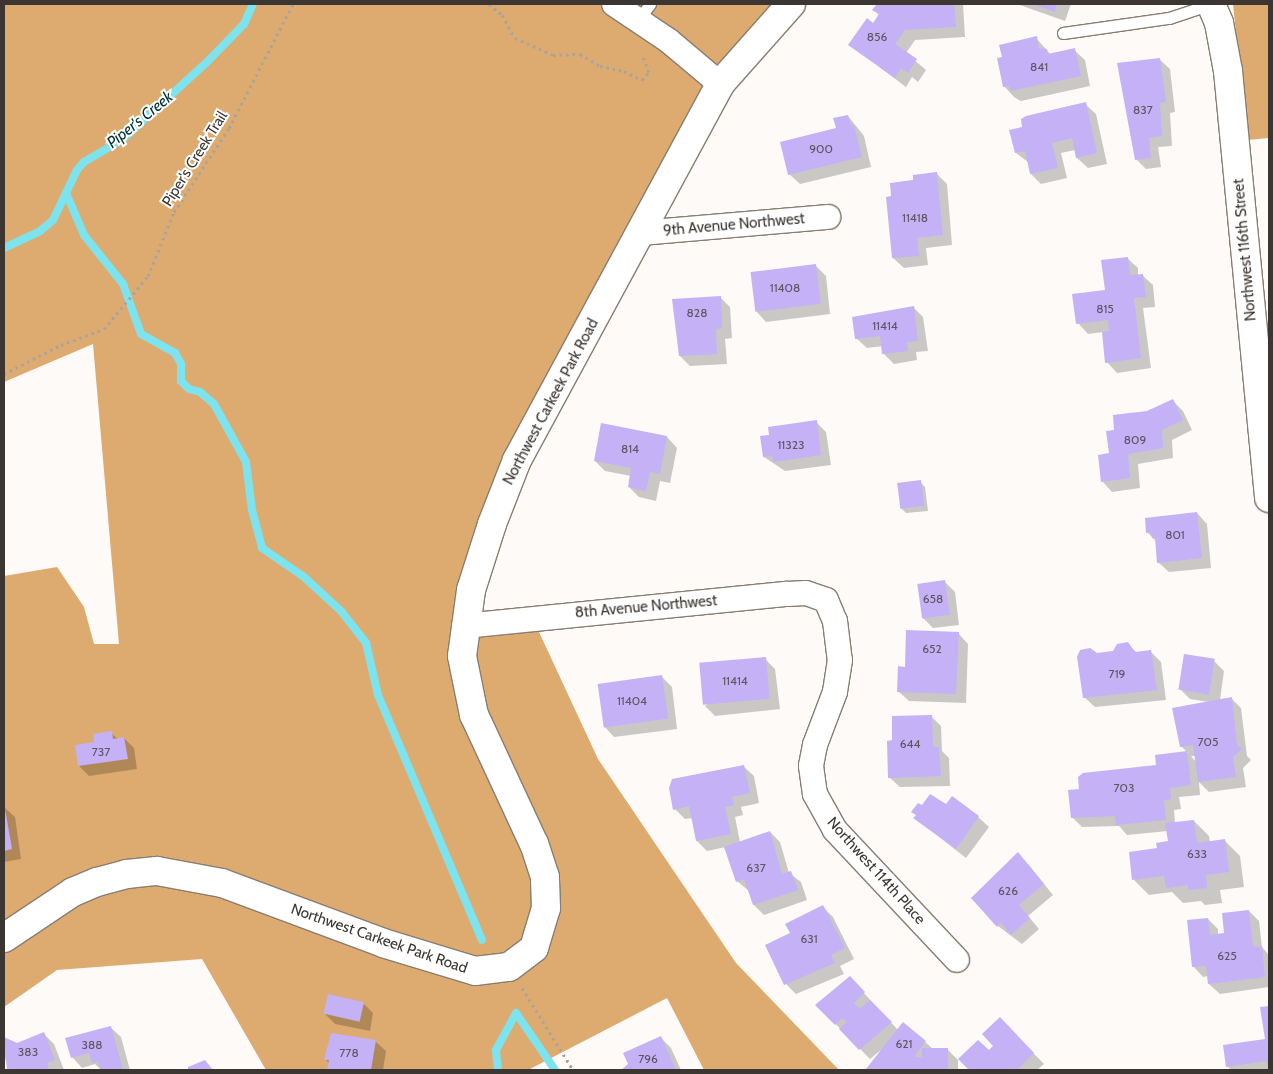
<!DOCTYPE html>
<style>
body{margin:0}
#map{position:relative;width:1273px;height:1074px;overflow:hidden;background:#fdfaf7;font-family:Cabin,sans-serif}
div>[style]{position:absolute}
.forest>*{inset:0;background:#ddab6f}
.shadow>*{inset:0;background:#0003}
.stream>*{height:8px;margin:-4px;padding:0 4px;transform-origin:4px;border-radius:4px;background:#7de4ef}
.building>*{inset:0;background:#c4b1f6;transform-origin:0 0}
.path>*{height:3px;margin-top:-1.5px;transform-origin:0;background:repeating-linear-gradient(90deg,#a7a39f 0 2.5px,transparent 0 6.5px)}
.roads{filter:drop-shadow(1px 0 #897d70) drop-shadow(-1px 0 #897d70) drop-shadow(0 1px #897d70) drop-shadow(0 -1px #897d70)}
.service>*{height:11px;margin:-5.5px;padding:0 5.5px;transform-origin:5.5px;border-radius:5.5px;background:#fff}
.minor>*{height:24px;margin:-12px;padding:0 12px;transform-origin:12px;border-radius:12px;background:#fff}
.tertiary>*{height:28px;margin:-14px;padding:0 14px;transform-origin:14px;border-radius:14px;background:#fff}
span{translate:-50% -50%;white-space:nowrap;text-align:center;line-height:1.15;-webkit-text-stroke:4px #fff;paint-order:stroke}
.number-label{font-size:12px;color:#5d5562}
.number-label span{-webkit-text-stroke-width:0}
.street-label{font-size:15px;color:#3b3631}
.water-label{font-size:16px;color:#003237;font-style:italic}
.frame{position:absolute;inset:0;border:5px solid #3b3631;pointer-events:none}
</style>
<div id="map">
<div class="forest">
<div style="clip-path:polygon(4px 4px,791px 4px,763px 32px,517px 460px,464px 625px,532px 617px,598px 759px,736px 963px,839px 1070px,704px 1070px,667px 998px,528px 1070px,266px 1070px,202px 959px,57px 970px,4px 1007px,4px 576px,57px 567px,84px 607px,94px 644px,119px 644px,93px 344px,4px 382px)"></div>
<div style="clip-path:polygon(1233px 4px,1269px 4px,1269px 138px,1247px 140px)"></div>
</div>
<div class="shadow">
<div style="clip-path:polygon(878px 4px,963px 4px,965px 37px,915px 40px,906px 53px,926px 70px,918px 82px,912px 77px,906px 87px,850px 45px,873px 24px,879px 15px,874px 10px)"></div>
<div style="clip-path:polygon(1017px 4px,1071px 4px,1065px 21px)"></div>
<div style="clip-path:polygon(1036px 38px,1051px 55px,1074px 50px,1085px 60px,1090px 86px,1021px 101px,1014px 97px,1004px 86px,1003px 58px)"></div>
<div style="clip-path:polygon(1159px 59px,1170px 69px,1175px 112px,1170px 113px,1172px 146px,1158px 147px,1161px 167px,1146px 169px,1136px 159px,1118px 64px)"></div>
<div style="clip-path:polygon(1085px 104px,1096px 114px,1107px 164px,1088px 168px,1077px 158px,1075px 150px,1061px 153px,1067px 178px,1041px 184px,1031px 174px,1028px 162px,1016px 153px,1024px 128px)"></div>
<div style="clip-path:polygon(848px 116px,864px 136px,871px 167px,800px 184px,789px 174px)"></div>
<div style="clip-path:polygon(937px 174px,947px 184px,952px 245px,926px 248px,928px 265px,904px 268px,893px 258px,892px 197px,915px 181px)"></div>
<div style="clip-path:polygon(1127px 258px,1138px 268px,1138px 275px,1142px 275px,1153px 285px,1155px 307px,1143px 308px,1151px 368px,1117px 373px,1107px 362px,1103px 332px,1088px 334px,1078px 323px,1107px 291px)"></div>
<div style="clip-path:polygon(816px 266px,826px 276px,830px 314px,766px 322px,756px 311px)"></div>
<div style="clip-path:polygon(720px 297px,730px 307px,732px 338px,725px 339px,727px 364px,690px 366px,680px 356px)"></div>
<div style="clip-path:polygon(913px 307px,923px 317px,928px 351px,916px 352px,917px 360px,894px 364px,883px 353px,883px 346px,867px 348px,856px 338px)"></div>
<div style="clip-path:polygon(1173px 401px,1183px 411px,1192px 430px,1172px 440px,1173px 458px,1138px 464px,1140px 488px,1112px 492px,1102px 481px,1116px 431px)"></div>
<div style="clip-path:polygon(816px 422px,826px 432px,831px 465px,785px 471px,764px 457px)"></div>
<div style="clip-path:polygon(667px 437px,677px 448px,670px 483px,660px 481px,656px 501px,639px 497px,629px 487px,631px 476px,605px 471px,595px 461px)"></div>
<div style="clip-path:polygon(920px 482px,925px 487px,928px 511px,906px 513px,901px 508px)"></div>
<div style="clip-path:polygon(1197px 513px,1207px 524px,1211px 568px,1169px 572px,1158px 562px,1156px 541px,1147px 532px)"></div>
<div style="clip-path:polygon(945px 582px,955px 592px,959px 625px,933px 628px,923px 618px)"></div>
<div style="clip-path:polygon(958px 633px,968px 644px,966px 703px,909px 701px,898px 691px,906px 668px)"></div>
<div style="clip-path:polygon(1127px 643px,1137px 653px,1151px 652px,1161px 662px,1166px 700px,1095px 707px,1084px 697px,1096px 655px,1114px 652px)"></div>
<div style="clip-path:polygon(765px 659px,775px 669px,780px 709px,715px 716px,705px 706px)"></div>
<div style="clip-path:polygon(evenodd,1214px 661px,1224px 671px,1220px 700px,1231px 698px,1241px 708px,1247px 756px,1251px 760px,1243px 768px,1246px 787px,1209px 792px,1199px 782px,1200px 795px,1179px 797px,1181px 809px,1174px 810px,1175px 823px,1194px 821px,1209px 836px,1210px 842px,1224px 840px,1240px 856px,1244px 887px,1220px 890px,1222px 903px,1205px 905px,1201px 901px,1183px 903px,1172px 892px,1149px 895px,1134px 880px,1158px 849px,1169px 842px,1168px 831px,1127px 835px,1119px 826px,1082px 827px,1072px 817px,1080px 790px,1157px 766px,1156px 756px,1188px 753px,1181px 746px,1209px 702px,1190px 699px,1180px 689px,1214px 661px,1191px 756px,1196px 756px,1196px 762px,1191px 756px)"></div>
<div style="clip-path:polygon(662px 677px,672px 687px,677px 729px,614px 737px,604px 726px)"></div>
<div style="clip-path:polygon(931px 716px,941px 726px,942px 751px,949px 758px,950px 786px,900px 787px,889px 777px,894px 741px)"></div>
<div style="clip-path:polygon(111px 733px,118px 739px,124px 738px,134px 748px,137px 769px,89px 776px,79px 766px,96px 743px)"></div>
<div style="clip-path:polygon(743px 766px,754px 776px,759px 803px,741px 807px,743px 815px,735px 817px,740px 842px,770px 832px,780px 842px,789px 873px,801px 882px,807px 900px,764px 915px,754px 905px,749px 891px,737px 881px,726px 847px,707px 851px,697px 841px,693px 818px,685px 819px,675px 809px)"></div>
<div style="clip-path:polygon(946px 806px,978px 817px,989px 827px,966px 858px,915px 818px,922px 807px)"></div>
<div style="clip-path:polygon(4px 807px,15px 817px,21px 859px,4px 862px)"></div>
<div style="clip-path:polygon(1028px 864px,1053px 895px,1028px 916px,1039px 929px,1022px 944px,998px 926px)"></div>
<div style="clip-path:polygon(823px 907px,833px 917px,854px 959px,840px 966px,844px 974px,796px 994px,786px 984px,791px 933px)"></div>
<div style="clip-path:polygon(1249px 911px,1259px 921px,1262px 947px,1269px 955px,1269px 987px,1220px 994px,1209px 984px,1208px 976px,1203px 977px,1193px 966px,1208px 919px,1218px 929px,1218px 935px,1226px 935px)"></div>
<div style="clip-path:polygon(850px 978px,898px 1030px,925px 1042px,933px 1049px,947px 1049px,958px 1060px,958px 1070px,869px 1070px,881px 1050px,870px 1059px,817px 1005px)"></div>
<div style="clip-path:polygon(363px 1003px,373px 1013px,370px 1031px,335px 1024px,325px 1014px)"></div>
<div style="clip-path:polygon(1269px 1007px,1269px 1070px,1231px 1070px,1227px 1066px,1266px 1040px,1262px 1008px)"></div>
<div style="clip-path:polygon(110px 1027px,121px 1037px,130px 1070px,101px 1070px,95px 1064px,82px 1068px,72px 1057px)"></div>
<div style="clip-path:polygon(1010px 1029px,1044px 1064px,1037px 1070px,970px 1070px,960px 1059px,989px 1052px)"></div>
<div style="clip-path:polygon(44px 1034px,54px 1044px,64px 1070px,9px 1070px,4px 1055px,4px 1038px,17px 1044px)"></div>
<div style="clip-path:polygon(660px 1037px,671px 1048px,681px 1070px,622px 1070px)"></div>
<div style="clip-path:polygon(375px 1041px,386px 1051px,383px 1070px,329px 1070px,330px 1064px,325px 1059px)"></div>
</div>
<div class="stream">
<div style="left:66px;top:193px;width:46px;rotate:66.8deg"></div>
<div style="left:84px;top:235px;width:63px;rotate:51.5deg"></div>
<div style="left:123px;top:284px;width:53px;rotate:70.2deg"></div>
<div style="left:141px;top:334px;width:39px;rotate:29deg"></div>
<div style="left:175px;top:353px;width:13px;rotate:61deg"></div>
<div style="left:181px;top:364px;width:17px;rotate:90deg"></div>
<div style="left:181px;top:381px;width:11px;rotate:45deg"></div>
<div style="left:189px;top:389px;width:11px;rotate:15deg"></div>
<div style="left:200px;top:392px;width:18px;rotate:41deg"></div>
<div style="left:214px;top:404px;width:66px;rotate:61.1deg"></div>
<div style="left:246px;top:462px;width:48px;rotate:82.9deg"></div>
<div style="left:252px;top:510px;width:39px;rotate:75deg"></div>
<div style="left:262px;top:548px;width:51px;rotate:34.6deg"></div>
<div style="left:304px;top:577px;width:50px;rotate:42.6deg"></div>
<div style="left:341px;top:611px;width:41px;rotate:52deg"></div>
<div style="left:366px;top:643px;width:53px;rotate:77deg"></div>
<div style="left:378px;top:695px;width:266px;rotate:67deg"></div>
<div style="left:4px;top:248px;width:40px;rotate:-25deg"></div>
<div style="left:40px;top:231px;width:17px;rotate:-40deg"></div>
<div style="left:53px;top:220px;width:55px;rotate:-64.4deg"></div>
<div style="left:77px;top:170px;width:11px;rotate:-49deg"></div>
<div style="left:84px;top:162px;width:45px;rotate:-30.5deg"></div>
<div style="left:123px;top:139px;width:115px;rotate:-42.5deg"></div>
<div style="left:208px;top:61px;width:52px;rotate:-45.8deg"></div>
<div style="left:244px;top:24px;width:22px;rotate:-66deg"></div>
<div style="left:498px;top:1070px;width:20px;rotate:-96deg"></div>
<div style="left:496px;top:1050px;width:42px;rotate:-61.6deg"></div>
<div style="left:516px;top:1013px;width:69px;rotate:55.6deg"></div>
</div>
<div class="building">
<div style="clip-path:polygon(877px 4px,954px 4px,956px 27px,905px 30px,895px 44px,917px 59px,908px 73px,901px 68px,895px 78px,848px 45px,867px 18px,873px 23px,879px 14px,872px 10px)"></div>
<div style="clip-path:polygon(1033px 4px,1057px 4px,1055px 12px)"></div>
<div style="clip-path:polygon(1037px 36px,1039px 48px,1047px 49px,1048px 54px,1075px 48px,1081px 76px,1010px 91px,1009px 86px,1003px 87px,997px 58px,1002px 57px,999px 45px)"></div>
<div style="clip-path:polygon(1160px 58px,1166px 102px,1160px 103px,1162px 136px,1149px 138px,1151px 158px,1135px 160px,1117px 63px)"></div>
<div style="clip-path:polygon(1086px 102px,1097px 153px,1076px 158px,1072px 138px,1052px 143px,1058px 168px,1030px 174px,1025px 151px,1015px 153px,1009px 130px,1022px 127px,1021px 119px,1026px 116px)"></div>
<div style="clip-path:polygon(848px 115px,851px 125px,854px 125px,862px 157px,788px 175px,780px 142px,836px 128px,833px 118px)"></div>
<div style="clip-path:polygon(937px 172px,943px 235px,917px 238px,919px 256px,892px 258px,886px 197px,891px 196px,890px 183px,913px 180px,913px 175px)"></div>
<div style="clip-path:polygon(1128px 257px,1130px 275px,1143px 274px,1146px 297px,1134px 298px,1141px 358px,1105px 363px,1102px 332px,1109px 331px,1108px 320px,1076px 324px,1072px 294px,1105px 290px,1101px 260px)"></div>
<div style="left:816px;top:264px;width:40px;height:66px;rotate:83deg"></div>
<div style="clip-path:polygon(721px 296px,722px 328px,716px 329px,717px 354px,679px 356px,672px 299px)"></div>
<div style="clip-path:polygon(914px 306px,918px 341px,907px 342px,908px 351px,882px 354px,880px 336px,855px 339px,852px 317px)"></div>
<div style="clip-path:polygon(1173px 399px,1183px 420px,1162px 430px,1163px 448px,1128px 454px,1130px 478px,1101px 482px,1098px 455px,1109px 453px,1106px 431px,1114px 430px,1113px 415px,1147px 411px)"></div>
<div style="clip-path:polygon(817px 420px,821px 455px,773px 462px,772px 456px,763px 457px,760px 436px,769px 435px,768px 427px)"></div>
<div style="clip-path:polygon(601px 423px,667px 436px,660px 474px,650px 472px,646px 491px,628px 487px,631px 468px,594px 461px)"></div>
<div style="left:921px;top:480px;width:26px;height:24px;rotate:83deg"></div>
<div style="clip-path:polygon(1197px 512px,1202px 558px,1157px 563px,1155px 538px,1152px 538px,1151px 532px,1146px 533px,1145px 518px)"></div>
<div style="left:945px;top:580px;width:35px;height:28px;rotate:82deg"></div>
<div style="clip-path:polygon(906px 630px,959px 632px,956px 694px,897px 692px,898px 666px,905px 667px)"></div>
<div style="clip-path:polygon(1128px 642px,1135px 652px,1151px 650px,1157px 690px,1083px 698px,1077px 657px,1080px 650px,1090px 648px,1097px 653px,1113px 651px,1117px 644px)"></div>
<div style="left:1184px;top:654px;width:31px;height:36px;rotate:9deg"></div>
<div style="left:766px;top:657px;width:42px;height:67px;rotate:85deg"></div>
<div style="left:662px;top:675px;width:44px;height:65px;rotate:82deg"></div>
<div style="clip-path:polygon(1232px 697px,1237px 745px,1242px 749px,1233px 757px,1236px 777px,1198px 782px,1193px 745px,1180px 747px,1172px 708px)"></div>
<div style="clip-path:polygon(932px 715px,933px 747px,939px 747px,941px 776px,888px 778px,887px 741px,892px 740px,892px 716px)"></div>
<div style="clip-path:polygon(112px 731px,113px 739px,124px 737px,128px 759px,78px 766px,75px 745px,94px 742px,93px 734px)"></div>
<div style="clip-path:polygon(1187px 751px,1191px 785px,1170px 788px,1171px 799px,1164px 800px,1166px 820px,1116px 825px,1115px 816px,1071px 818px,1068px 790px,1079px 789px,1078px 777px,1083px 773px,1156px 765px,1155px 755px)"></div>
<div style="clip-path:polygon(744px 765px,750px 793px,732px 797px,734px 805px,725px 807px,731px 834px,696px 841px,689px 806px,673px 810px,669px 788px,672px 779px)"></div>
<div style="clip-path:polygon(930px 794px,946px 804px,952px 796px,979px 816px,956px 849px,913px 818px,916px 815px,911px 812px,918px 803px,922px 805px)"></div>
<div style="clip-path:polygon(4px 803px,12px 849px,4px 851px)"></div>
<div style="clip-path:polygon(1194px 820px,1197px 843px,1225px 839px,1229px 872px,1206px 875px,1207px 888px,1188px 890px,1188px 885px,1166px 888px,1164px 876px,1132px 880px,1129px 852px,1157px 848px,1156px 843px,1168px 841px,1165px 823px)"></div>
<div style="clip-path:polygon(770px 831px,782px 874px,791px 871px,798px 890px,753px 905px,744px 879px,736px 882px,724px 847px)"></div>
<div style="clip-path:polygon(1018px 852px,1044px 884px,1019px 905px,1030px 918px,1011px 935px,1001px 923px,997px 927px,971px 898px)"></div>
<div style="clip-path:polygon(823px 905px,845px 948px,831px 955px,835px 963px,784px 985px,765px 945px,790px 933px,785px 924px)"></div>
<div style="clip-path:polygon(1249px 910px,1253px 947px,1262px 946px,1265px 977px,1208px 984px,1206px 966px,1192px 967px,1187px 920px,1208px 918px,1210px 935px,1224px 933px,1222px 913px)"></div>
<div style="clip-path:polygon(850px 976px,865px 992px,854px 1003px,860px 1009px,870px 1000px,892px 1022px,859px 1050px,839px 1029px,847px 1022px,842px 1018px,835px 1025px,815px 1005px)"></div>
<div style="left:328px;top:994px;width:37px;height:20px;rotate:13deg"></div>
<div style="clip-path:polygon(1269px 1006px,1269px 1068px,1266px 1061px,1226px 1067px,1223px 1045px,1265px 1039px,1260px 1007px)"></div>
<div style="clip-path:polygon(1000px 1017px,1034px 1053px,1017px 1070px,969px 1070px,958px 1059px,978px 1040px,989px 1050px,993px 1046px,982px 1034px)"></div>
<div style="clip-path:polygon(903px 1022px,926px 1041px,914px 1057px,922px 1057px,922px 1048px,948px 1048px,948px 1070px,866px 1069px)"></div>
<div style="clip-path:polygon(111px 1026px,123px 1070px,101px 1070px,98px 1062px,92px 1063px,89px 1053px,71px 1058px,65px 1038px)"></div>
<div style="clip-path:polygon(44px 1032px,55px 1060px,47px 1063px,49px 1070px,7px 1070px,4px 1037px,17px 1043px)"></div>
<div style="clip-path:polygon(331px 1033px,376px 1040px,371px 1070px,327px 1070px,329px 1060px,324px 1060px)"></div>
<div style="clip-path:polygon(661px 1036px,676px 1070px,621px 1070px,628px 1064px,623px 1053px)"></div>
<div style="clip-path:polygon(205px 1060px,213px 1070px,188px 1070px,188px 1067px)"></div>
</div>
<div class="path">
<div style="left:489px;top:4px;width:17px;rotate:40deg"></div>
<div style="left:502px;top:15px;width:26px;rotate:61deg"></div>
<div style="left:515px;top:38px;width:42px;rotate:24.1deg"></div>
<div style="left:553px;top:55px;width:27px;rotate:-2deg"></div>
<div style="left:580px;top:54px;width:23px;rotate:31deg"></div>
<div style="left:600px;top:66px;width:25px;rotate:12deg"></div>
<div style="left:624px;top:71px;width:20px;rotate:27deg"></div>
<div style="left:642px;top:80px;width:11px;rotate:-49deg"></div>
<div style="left:649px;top:72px;width:19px;rotate:-111deg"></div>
<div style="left:4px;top:374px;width:64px;rotate:-27deg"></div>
<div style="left:61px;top:345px;width:46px;rotate:-20.4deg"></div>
<div style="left:104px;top:329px;width:69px;rotate:-50.3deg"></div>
<div style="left:148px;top:276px;width:69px;rotate:-67.9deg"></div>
<div style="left:174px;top:212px;width:100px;rotate:-56.8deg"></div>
<div style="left:229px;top:128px;width:140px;rotate:-62.7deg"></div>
<div style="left:522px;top:988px;width:97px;rotate:58.1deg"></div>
</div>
<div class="roads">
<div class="service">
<div style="left:638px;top:20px;width:20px;rotate:-53deg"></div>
<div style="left:1063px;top:33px;width:107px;rotate:-8.1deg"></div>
<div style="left:1169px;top:18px;width:44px;rotate:-18.4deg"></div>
</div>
<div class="minor">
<div style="left:614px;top:4px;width:66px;rotate:33.9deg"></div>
<div style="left:669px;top:41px;width:67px;rotate:40.1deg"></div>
<div style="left:641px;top:233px;width:188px;rotate:-4.9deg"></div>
<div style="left:464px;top:626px;width:325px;rotate:-5.7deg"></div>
<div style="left:787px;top:594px;width:19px;rotate:-3deg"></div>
<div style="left:806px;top:593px;width:21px;rotate:19deg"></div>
<div style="left:826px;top:600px;width:23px;rotate:67deg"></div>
<div style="left:835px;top:621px;width:39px;rotate:83deg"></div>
<div style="left:840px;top:660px;width:32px;rotate:99deg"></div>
<div style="left:835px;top:692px;width:57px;rotate:110.7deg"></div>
<div style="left:815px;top:745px;width:21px;rotate:101deg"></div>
<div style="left:811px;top:766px;width:28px;rotate:82deg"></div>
<div style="left:815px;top:794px;width:41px;rotate:60.9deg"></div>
<div style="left:835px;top:830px;width:178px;rotate:46.8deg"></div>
</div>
<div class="tertiary">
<div style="left:1211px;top:4px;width:21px;rotate:67deg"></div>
<div style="left:1219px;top:23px;width:49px;rotate:79.4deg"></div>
<div style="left:1228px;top:71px;width:429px;rotate:84.5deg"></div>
<div style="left:4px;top:938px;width:83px;rotate:-33.7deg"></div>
<div style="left:73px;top:892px;width:26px;rotate:-23deg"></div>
<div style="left:97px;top:882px;width:31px;rotate:-15deg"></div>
<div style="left:127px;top:874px;width:30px;rotate:-6deg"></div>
<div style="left:157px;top:871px;width:66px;rotate:10.5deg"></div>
<div style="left:222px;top:883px;width:172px;rotate:20.4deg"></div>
<div style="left:383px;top:943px;width:96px;rotate:16.9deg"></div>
<div style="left:475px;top:971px;width:34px;rotate:-7deg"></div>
<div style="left:509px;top:967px;width:31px;rotate:-37deg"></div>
<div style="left:534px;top:948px;width:42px;rotate:-73.3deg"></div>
<div style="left:546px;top:908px;width:31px;rotate:-92deg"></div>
<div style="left:545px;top:877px;width:35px;rotate:-108deg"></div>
<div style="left:534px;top:844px;width:142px;rotate:-114.9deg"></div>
<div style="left:474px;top:715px;width:60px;rotate:-101.5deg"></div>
<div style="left:462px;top:656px;width:67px;rotate:-82.2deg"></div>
<div style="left:471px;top:590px;width:69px;rotate:-72.3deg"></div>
<div style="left:492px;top:524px;width:69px;rotate:-68.7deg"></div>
<div style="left:517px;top:460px;width:427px;rotate:-61.6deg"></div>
<div style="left:720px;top:84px;width:107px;rotate:-48.4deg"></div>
</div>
</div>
<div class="number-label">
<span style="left:877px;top:37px">856</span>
<span style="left:1039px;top:67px">841</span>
<span style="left:1143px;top:110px">837</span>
<span style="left:821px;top:149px">900</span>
<span style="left:915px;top:218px">11418</span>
<span style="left:785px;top:288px">11408</span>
<span style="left:1105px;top:309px">815</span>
<span style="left:697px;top:313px">828</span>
<span style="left:885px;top:326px">11414</span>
<span style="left:1135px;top:440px">809</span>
<span style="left:791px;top:445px">11323</span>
<span style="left:630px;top:449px">814</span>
<span style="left:1175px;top:535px">801</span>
<span style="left:933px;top:599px">658</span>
<span style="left:932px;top:649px">652</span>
<span style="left:1117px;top:674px">719</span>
<span style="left:735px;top:681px">11414</span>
<span style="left:632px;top:701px">11404</span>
<span style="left:1208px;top:742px">705</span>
<span style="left:910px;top:744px">644</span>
<span style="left:101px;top:752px">737</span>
<span style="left:1124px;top:788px">703</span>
<span style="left:1197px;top:854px">633</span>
<span style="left:756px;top:868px">637</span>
<span style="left:1008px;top:891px">626</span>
<span style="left:809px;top:939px">631</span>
<span style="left:1227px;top:956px">625</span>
<span style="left:904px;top:1044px">621</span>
<span style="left:92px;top:1045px">388</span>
<span style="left:28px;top:1052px">383</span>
<span style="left:349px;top:1053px">778</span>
<span style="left:648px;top:1059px">796</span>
</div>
<div class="street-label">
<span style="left:195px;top:159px;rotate:-58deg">Piper's Creek Trail</span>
<span style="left:734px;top:225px;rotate:-5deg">9th Avenue Northwest</span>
<span style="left:1245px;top:250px;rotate:-95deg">Northwest 116th Street</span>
<span style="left:551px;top:402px;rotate:-62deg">Northwest Carkeek Park Road</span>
<span style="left:646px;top:607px;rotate:-5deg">8th Avenue Northwest</span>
<span style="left:876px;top:871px;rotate:48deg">Northwest 114th Place</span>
<span style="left:379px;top:939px;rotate:19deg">Northwest Carkeek Park Road</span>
</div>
<div class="water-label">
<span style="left:140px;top:120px;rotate:-39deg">Piper's Creek</span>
</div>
<div class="frame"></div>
</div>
